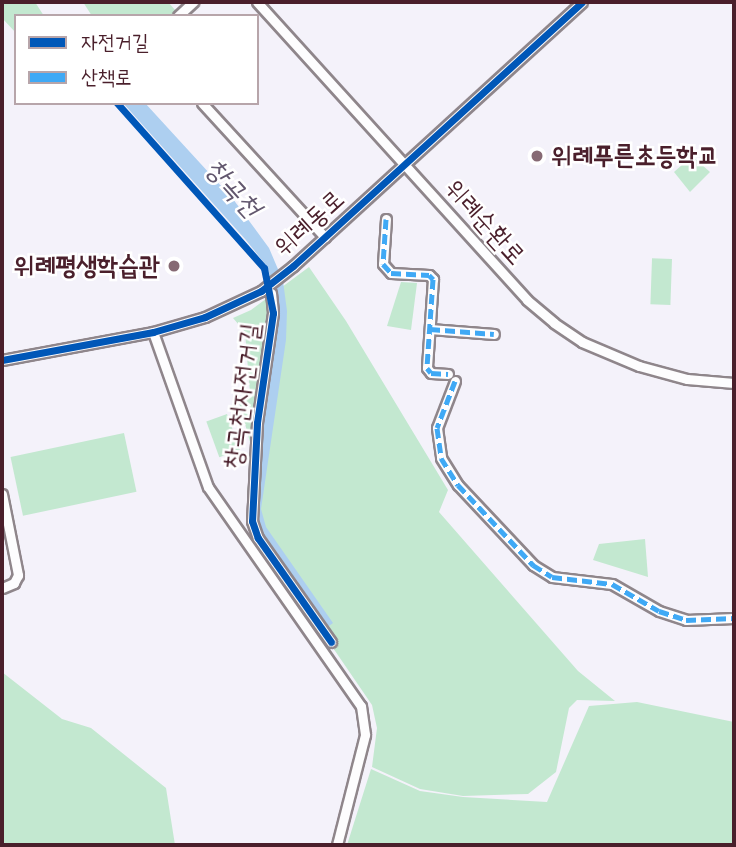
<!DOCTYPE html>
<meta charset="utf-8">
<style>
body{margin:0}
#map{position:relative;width:736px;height:847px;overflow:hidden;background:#f4f2fa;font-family:Itim,"Poor Story",sans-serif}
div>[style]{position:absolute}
.green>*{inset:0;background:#c3e8d0;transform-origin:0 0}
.water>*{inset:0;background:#adcff0}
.roads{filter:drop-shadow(2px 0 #8f868b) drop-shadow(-2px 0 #8f868b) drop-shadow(0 2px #8f868b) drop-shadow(0 -2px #8f868b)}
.minor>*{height:9px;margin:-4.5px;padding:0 4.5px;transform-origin:4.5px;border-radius:4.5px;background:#fdfdfe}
.quiet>*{height:5px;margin-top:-2.5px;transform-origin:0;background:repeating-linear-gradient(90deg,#3fa9f5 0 10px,transparent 0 15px)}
.cycleway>*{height:7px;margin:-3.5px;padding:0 3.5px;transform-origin:3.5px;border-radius:3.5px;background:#0057b8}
.dots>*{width:19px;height:19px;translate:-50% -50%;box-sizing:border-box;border:4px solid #fff;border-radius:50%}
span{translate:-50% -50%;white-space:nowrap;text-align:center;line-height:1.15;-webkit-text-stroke:5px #fff;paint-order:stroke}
.poi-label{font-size:26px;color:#4a1f2b;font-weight:700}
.left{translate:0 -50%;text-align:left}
.right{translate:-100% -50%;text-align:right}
.street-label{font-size:26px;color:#4a1f2b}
.water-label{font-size:28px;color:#62576e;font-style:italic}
.frame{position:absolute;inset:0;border:4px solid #4a1f2b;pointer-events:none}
.legend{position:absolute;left:14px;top:14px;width:245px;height:91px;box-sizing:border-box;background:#fff;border:2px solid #b7a5aa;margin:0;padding:9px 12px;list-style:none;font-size:21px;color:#4a1f2b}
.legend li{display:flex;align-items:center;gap:14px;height:35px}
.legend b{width:35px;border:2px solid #b7a5aa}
</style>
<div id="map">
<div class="green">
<div style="clip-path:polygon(2px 2px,35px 2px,44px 16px,16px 16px,16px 33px,2px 18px)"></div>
<div style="clip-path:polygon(83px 2px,168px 2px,176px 11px,171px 16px,92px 16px)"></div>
<div style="clip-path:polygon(692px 156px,710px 172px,690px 192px,674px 172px)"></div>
<div style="left:672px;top:259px;width:46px;height:20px;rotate:92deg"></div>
<div style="clip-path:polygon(309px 267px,346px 321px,448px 490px,439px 512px,578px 671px,615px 701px,577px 700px,569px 708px,556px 772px,528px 794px,463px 796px,420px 789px,372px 767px,377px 728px,372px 705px,249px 525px,247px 492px,253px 453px,239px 402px,249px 398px,250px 393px,245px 332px,233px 318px,251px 310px)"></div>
<div style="clip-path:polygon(401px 282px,417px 283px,411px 330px,387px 326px)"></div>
<div style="left:227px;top:414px;width:38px;height:22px;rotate:70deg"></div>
<div style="left:124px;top:433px;width:60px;height:116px;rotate:78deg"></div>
<div style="clip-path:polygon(645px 539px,648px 577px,593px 560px,599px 544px)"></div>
<div style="clip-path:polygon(2px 672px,62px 719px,91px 728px,166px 788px,175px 845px,2px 845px)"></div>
<div style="clip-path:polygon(637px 702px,734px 722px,734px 845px,347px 845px,371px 769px,420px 791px,463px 797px,547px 802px,589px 706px)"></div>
</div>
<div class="water">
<div style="clip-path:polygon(123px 103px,145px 103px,233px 199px,269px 248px,283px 281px,287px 311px,286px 340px,261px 509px,266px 527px,333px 623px,326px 628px,262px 533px,256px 518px,260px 423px,277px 338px,276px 290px,266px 265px,245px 239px)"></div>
</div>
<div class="roads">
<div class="minor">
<div style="left:257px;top:2px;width:402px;rotate:47.8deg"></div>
<div style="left:527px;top:300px;width:35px;rotate:40deg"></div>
<div style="left:554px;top:323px;width:34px;rotate:34deg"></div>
<div style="left:582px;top:342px;width:62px;rotate:22.8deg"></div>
<div style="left:639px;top:366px;width:50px;rotate:15.2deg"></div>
<div style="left:687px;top:379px;width:47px;rotate:4.9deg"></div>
<div style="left:178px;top:16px;width:21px;rotate:-43deg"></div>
<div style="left:202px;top:103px;width:182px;rotate:47.5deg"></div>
<div style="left:386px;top:219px;width:45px;rotate:93.8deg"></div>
<div style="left:383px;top:264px;width:12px;rotate:48deg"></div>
<div style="left:391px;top:273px;width:38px;rotate:3deg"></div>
<div style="left:429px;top:275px;width:6px;rotate:45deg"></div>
<div style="left:433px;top:279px;width:89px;rotate:93.9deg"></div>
<div style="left:427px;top:368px;width:6px;rotate:51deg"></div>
<div style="left:431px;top:373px;width:17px;rotate:3deg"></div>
<div style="left:271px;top:293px;width:20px;rotate:84deg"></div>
<div style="left:273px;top:313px;width:111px;rotate:98.3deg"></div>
<div style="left:257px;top:423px;width:98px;rotate:92.9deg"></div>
<div style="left:252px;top:521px;width:18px;rotate:71deg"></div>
<div style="left:258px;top:538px;width:127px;rotate:54.9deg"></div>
<div style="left:430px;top:329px;width:64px;rotate:4.5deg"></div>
<div style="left:153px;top:332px;width:164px;rotate:70.5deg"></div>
<div style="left:208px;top:487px;width:267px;rotate:55.1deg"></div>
<div style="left:361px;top:706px;width:29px;rotate:82deg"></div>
<div style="left:365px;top:735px;width:114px;rotate:104.3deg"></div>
<div style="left:2px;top:360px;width:154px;rotate:-10.5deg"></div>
<div style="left:153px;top:332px;width:54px;rotate:-16.1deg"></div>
<div style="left:205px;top:317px;width:62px;rotate:-24.9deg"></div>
<div style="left:261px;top:291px;width:41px;rotate:-38deg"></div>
<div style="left:293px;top:266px;width:391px;rotate:-42.4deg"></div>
<div style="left:455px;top:381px;width:50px;rotate:111deg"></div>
<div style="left:437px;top:428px;width:30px;rotate:82deg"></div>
<div style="left:441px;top:458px;width:32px;rotate:58deg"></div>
<div style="left:458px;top:485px;width:110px;rotate:46.8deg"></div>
<div style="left:533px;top:565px;width:22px;rotate:32deg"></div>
<div style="left:552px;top:577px;width:60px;rotate:6.7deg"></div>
<div style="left:612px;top:584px;width:54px;rotate:29.9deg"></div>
<div style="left:659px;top:611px;width:28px;rotate:18deg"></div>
<div style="left:686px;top:620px;width:48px;rotate:-2.4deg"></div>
<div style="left:2px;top:494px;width:83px;rotate:78.8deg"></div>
<div style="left:18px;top:575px;width:9px;rotate:117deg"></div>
<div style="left:14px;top:583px;width:13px;rotate:157deg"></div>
</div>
</div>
<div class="quiet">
<div style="left:386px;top:219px;width:45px;rotate:93.8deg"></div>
<div style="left:383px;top:264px;width:12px;rotate:48deg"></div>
<div style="left:391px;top:273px;width:38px;rotate:3deg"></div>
<div style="left:429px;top:275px;width:6px;rotate:45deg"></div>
<div style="left:433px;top:279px;width:89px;rotate:93.9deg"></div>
<div style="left:427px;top:368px;width:6px;rotate:51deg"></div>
<div style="left:431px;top:373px;width:17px;rotate:3deg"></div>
<div style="left:430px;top:329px;width:64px;rotate:4.5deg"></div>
<div style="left:455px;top:381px;width:50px;rotate:111deg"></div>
<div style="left:437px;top:428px;width:30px;rotate:82deg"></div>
<div style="left:441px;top:458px;width:32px;rotate:58deg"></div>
<div style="left:458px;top:485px;width:110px;rotate:46.8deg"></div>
<div style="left:533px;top:565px;width:22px;rotate:32deg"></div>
<div style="left:552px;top:577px;width:60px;rotate:6.7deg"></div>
<div style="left:612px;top:584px;width:54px;rotate:29.9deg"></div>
<div style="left:659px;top:611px;width:28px;rotate:18deg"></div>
<div style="left:686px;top:620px;width:48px;rotate:-2.4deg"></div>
</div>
<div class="cycleway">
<div style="left:117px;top:103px;width:221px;rotate:48.3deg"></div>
<div style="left:264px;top:268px;width:46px;rotate:78.7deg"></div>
<div style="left:273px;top:313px;width:111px;rotate:98.3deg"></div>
<div style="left:257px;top:423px;width:98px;rotate:92.9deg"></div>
<div style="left:252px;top:521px;width:18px;rotate:71deg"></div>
<div style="left:258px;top:538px;width:127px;rotate:54.9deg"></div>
<div style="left:2px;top:360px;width:154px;rotate:-10.5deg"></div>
<div style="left:153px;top:332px;width:54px;rotate:-16.1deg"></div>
<div style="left:205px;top:317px;width:62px;rotate:-24.9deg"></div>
<div style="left:261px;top:291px;width:41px;rotate:-38deg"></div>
<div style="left:293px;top:266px;width:391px;rotate:-42.4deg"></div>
</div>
<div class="dots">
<div style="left:537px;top:156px;background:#866973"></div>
<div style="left:174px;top:266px;background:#866973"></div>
</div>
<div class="poi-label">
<span class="left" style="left:551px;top:156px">위례푸른초등학교</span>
<span class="right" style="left:160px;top:266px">위례평생학습관</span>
</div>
<div class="street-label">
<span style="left:485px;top:222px;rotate:48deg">위례순환로</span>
<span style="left:309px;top:223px;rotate:-42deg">위례동로</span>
<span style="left:242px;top:396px;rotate:-83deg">창곡천자전거길</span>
</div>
<div class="water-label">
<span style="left:234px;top:187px;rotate:48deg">창곡천</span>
</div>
<div class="frame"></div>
<ul class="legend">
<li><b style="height:9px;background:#0057b8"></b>자전거길</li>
<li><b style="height:9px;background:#3fa9f5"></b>산책로</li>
</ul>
</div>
